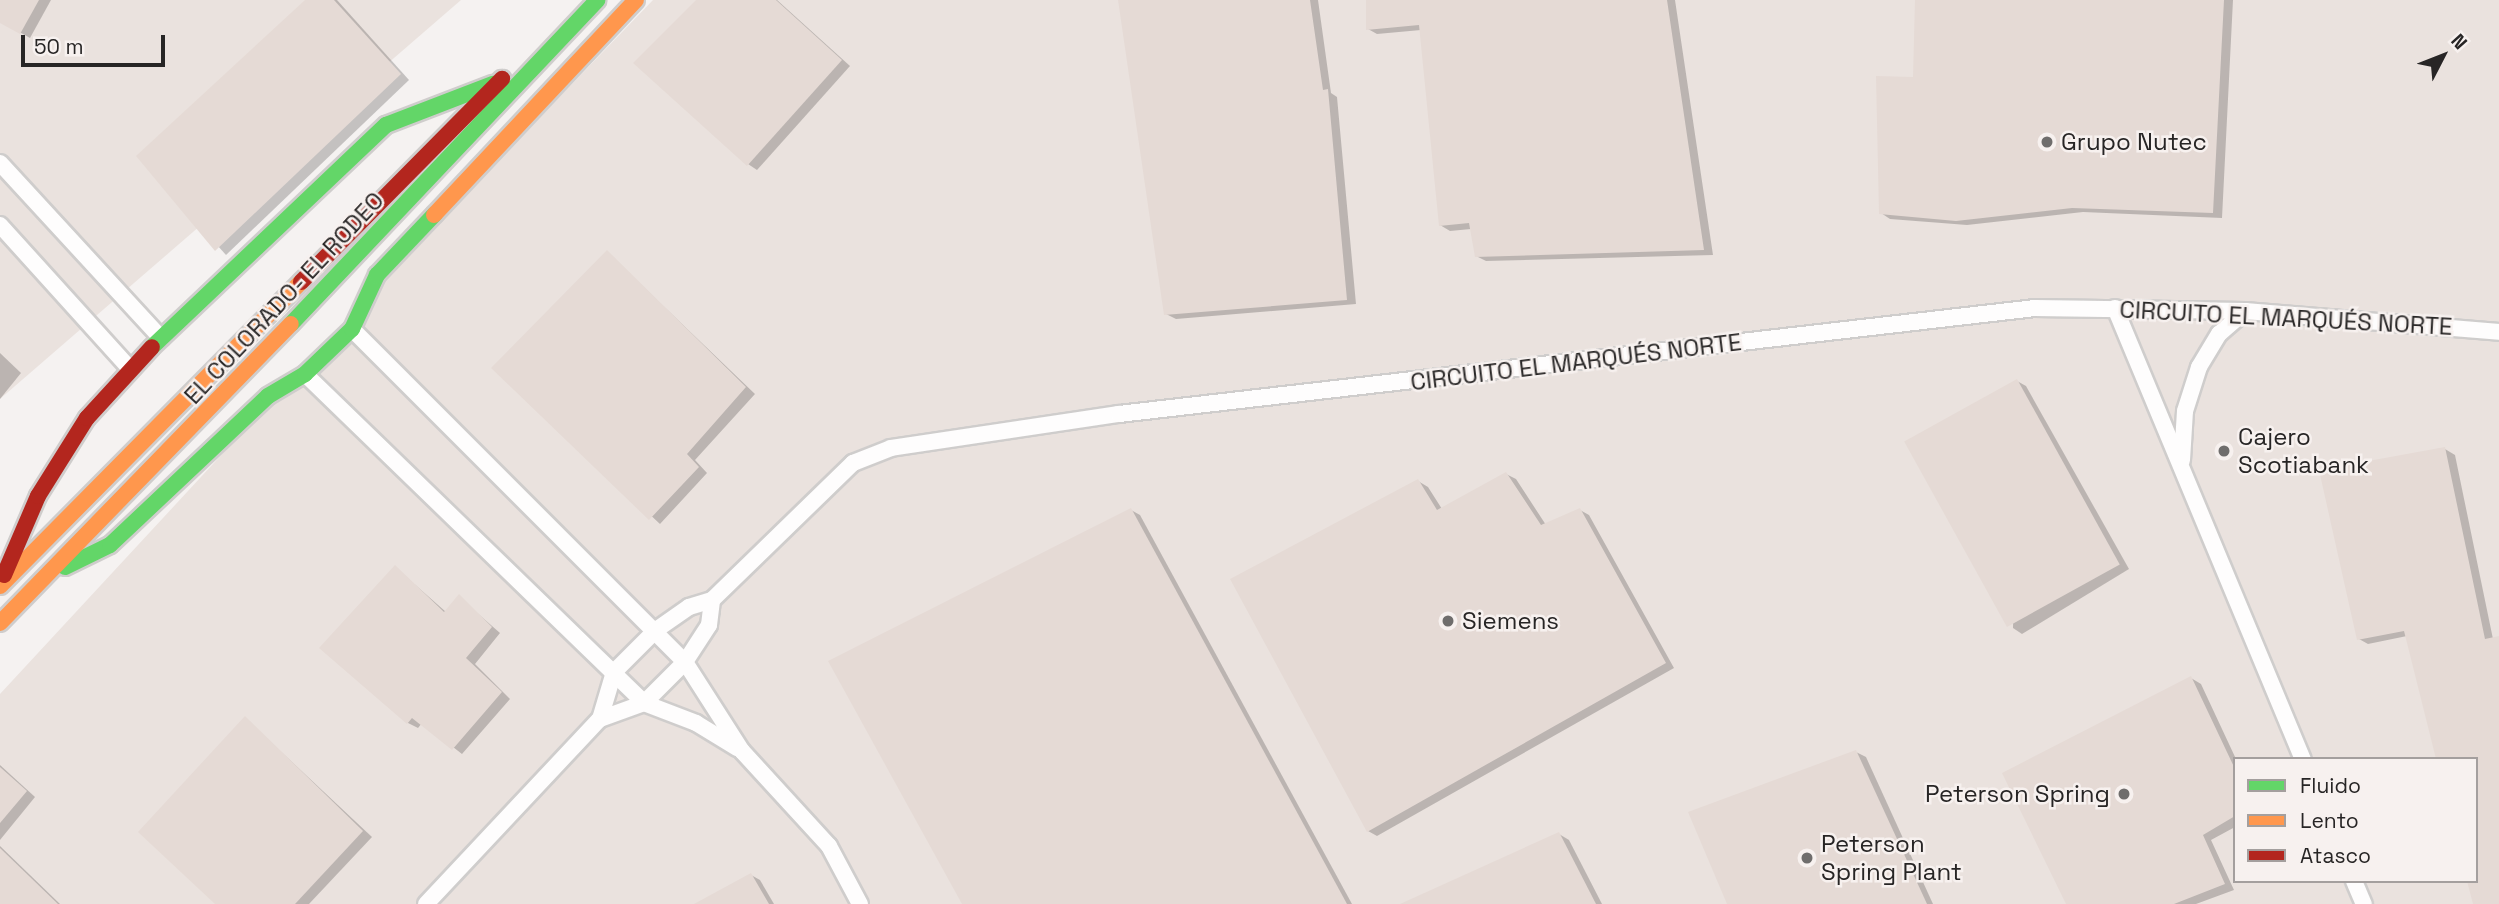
<!DOCTYPE html>
<meta charset="utf-8">
<style>
body{margin:0}
#map{position:relative;width:2499px;height:904px;overflow:hidden;background:#f5f2f1;font-family:"Space Grotesk",sans-serif}
div>[style]{position:absolute}
.built>*{inset:0;background:#eae2de}
.shadow>*{inset:0;background:#0003}
.building>*{inset:0;background:#e5dad5;transform-origin:0 0}
.roads{filter:drop-shadow(2px 0 #cfcdcc) drop-shadow(-2px 0 #cfcdcc) drop-shadow(0 2px #cfcdcc) drop-shadow(0 -2px #cfcdcc)}
.street>*{height:16px;margin:-8px;padding:0 8px;transform-origin:8px;border-radius:8px;background:#fefdfd}
.fast>*{height:16px;margin:-8px;padding:0 8px;transform-origin:8px;border-radius:8px;background:#63d668}
.slow>*{height:16px;margin:-8px;padding:0 8px;transform-origin:8px;border-radius:8px;background:#ff974d}
.jam>*{height:16px;margin:-8px;padding:0 8px;transform-origin:8px;border-radius:8px;background:#b3261e}
.dots>*{width:19px;height:19px;translate:-50% -50%;box-sizing:border-box;border:4px solid #f7f1ef;border-radius:50%}
span{translate:-50% -50%;white-space:nowrap;text-align:center;line-height:1.15;-webkit-text-stroke:5px #f7f1ef;paint-order:stroke}
.poi-label{font-size:24px;color:#272525}
.left{translate:0 -50%;text-align:left}
.right{translate:-100% -50%;text-align:right}
.street-label{font-size:24px;color:#272525}
.legend{position:absolute;left:2233px;top:757px;width:245px;height:126px;box-sizing:border-box;background:#f7f1ef;border:2px solid #a49f9e;margin:0;padding:9px 12px;list-style:none;font-size:21px;color:#272525}
.legend li{display:flex;align-items:center;gap:14px;height:35px}
.legend b{width:35px;border:2px solid #a49f9e}
.north{position:absolute;left:2408px;top:21px;width:70px;height:70px;-webkit-text-stroke:5px #f7f1ef;paint-order:stroke;rotate:48deg;font-size:19px;font-weight:700;line-height:28px;text-align:center;color:#272525}
.north::after{content:'';display:block;margin:auto;width:24px;height:32px;background:#272525;clip-path:polygon(50% 0,100% 100%,50% 72%,0 100%)}
.scale{position:absolute;left:21px;top:35px;width:144px;height:32px;box-sizing:border-box;border:4px solid #272525;border-top:0;padding-left:9px;font-size:21px;line-height:24px;white-space:nowrap;color:#272525;-webkit-text-stroke:5px #f7f1ef;paint-order:stroke}
</style>
<div id="map">
<div class="built">
<div style="clip-path:polygon(0 0,461px 0,0 399px)"></div>
<div style="clip-path:polygon(evenodd,653px 0,2499px 0,2499px 904px,0 904px,0 694px,401px 261px,653px 0,2235px 759px,2476px 759px,2476px 881px,2235px 881px,2235px 759px)"></div>
</div>
<div class="shadow">
<div style="clip-path:polygon(0 0,51px 0,30px 38px,0 21px)"></div>
<div style="clip-path:polygon(307px 0,337px 0,409px 80px,226px 255px,138px 157px)"></div>
<div style="clip-path:polygon(699px 0,777px 0,850px 66px,757px 170px,748px 164px)"></div>
<div style="clip-path:polygon(1120px 0,1318px 0,1331px 93px,1337px 97px,1356px 304px,1176px 319px,1166px 314px)"></div>
<div style="clip-path:polygon(1368px 0,1675px 0,1713px 255px,1486px 261px,1476px 256px,1471px 229px,1450px 231px,1440px 225px,1421px 30px,1377px 34px,1368px 29px)"></div>
<div style="clip-path:polygon(1917px 0,2233px 0,2222px 218px,2083px 212px,1967px 225px,1890px 219px,1881px 213px,1915px 79px)"></div>
<div style="clip-path:polygon(607px 252px,755px 394px,695px 460px,707px 473px,660px 524px,493px 368px)"></div>
<div style="clip-path:polygon(0 353px,21px 373px,0 399px)"></div>
<div style="clip-path:polygon(2017px 381px,2026px 386px,2129px 569px,2022px 634px,2013px 628px)"></div>
<div style="clip-path:polygon(2445px 449px,2455px 455px,2493px 639px,2499px 638px,2499px 904px,2475px 904px,2476px 759px,2407px 636px,2368px 644px,2359px 639px)"></div>
<div style="clip-path:polygon(1506px 474px,1516px 479px,1546px 525px,1580px 510px,1589px 515px,1674px 668px,1377px 836px,1368px 831px,1418px 481px,1428px 487px,1442px 509px)"></div>
<div style="clip-path:polygon(1131px 510px,1140px 515px,1352px 904px,964px 904px)"></div>
<div style="clip-path:polygon(395px 567px,446px 612px,459px 597px,500px 633px,475px 664px,510px 699px,462px 754px,422px 723px,418px 728px,408px 723px,322px 648px)"></div>
<div style="clip-path:polygon(2191px 678px,2201px 684px,2236px 759px,2235px 827px,2211px 840px,2234px 890px,2196px 904px,2067px 904px)"></div>
<div style="clip-path:polygon(245px 718px,372px 837px,309px 904px,218px 904px)"></div>
<div style="clip-path:polygon(1856px 752px,1866px 757px,1933px 904px,1729px 904px)"></div>
<div style="clip-path:polygon(0 765px,35px 797px,0 840px)"></div>
<div style="clip-path:polygon(1559px 834px,1569px 840px,1602px 904px,1405px 904px)"></div>
<div style="clip-path:polygon(0 846px,60px 904px,0 904px)"></div>
<div style="clip-path:polygon(751px 875px,760px 880px,774px 904px,698px 904px)"></div>
</div>
<div class="building">
<div style="clip-path:polygon(0 0,39px 0,20px 34px,0 23px)"></div>
<div style="clip-path:polygon(305px 0,334px 0,401px 74px,215px 251px,136px 156px)"></div>
<div style="clip-path:polygon(696px 0,776px 0,842px 60px,747px 166px,633px 63px)"></div>
<div style="clip-path:polygon(1118px 0,1310px 0,1323px 90px,1328px 89px,1347px 300px,1164px 315px)"></div>
<div style="clip-path:polygon(1366px 0,1667px 0,1704px 250px,1475px 257px,1469px 223px,1439px 226px,1419px 25px,1366px 30px)"></div>
<div style="clip-path:polygon(1915px 0,2224px 0,2213px 213px,2072px 208px,1956px 221px,1879px 214px,1876px 76px,1913px 77px)"></div>
<div style="clip-path:polygon(607px 250px,746px 387px,687px 454px,699px 467px,649px 520px,491px 368px)"></div>
<div style="left:2017px;top:379px;width:212px;height:129px;rotate:61deg"></div>
<div style="clip-path:polygon(2445px 447px,2485px 639px,2499px 636px,2499px 904px,2473px 904px,2467px 881px,2476px 881px,2476px 759px,2436px 759px,2404px 631px,2357px 640px,2319px 470px)"></div>
<div style="clip-path:polygon(1506px 472px,1541px 525px,1580px 508px,1666px 663px,1367px 832px,1230px 579px,1418px 479px,1437px 510px)"></div>
<div style="clip-path:polygon(1131px 508px,1347px 904px,962px 904px,828px 661px)"></div>
<div style="clip-path:polygon(395px 565px,444px 612px,459px 594px,492px 627px,466px 658px,502px 692px,452px 750px,412px 718px,407px 724px,319px 648px)"></div>
<div style="clip-path:polygon(2191px 676px,2235px 769px,2235px 816px,2203px 835px,2225px 884px,2174px 904px,2066px 904px,2002px 773px)"></div>
<div style="clip-path:polygon(245px 716px,363px 831px,295px 904px,215px 904px,138px 832px)"></div>
<div style="clip-path:polygon(1856px 750px,1927px 904px,1727px 904px,1688px 812px)"></div>
<div style="clip-path:polygon(0 767px,27px 791px,0 823px)"></div>
<div style="clip-path:polygon(1559px 832px,1596px 904px,1400px 904px)"></div>
<div style="clip-path:polygon(0 848px,58px 904px,0 904px)"></div>
<div style="clip-path:polygon(751px 873px,769px 904px,694px 904px)"></div>
</div>
<div class="roads">
<div class="street">
<div style="left:0;top:163px;width:238px;rotate:47.4deg"></div>
<div style="left:0;top:225px;width:193px;rotate:47.9deg"></div>
<div style="left:2115px;top:308px;width:489px;rotate:67.4deg"></div>
<div style="left:352px;top:329px;width:471px;rotate:45deg"></div>
<div style="left:685px;top:662px;width:106px;rotate:57.4deg"></div>
<div style="left:742px;top:751px;width:129px;rotate:47.5deg"></div>
<div style="left:829px;top:846px;width:66px;rotate:61.9deg"></div>
<div style="left:305px;top:374px;width:472px;rotate:44.1deg"></div>
<div style="left:644px;top:703px;width:56px;rotate:21deg"></div>
<div style="left:696px;top:723px;width:48px;rotate:31.4deg"></div>
<div style="left:2182px;top:460px;width:49px;rotate:-86.5deg"></div>
<div style="left:2185px;top:411px;width:46px;rotate:-72.3deg"></div>
<div style="left:2199px;top:367px;width:39px;rotate:-59deg"></div>
<div style="left:2219px;top:334px;width:35px;rotate:-41deg"></div>
<div style="left:600px;top:719px;width:47px;rotate:-20deg"></div>
<div style="left:644px;top:703px;width:58px;rotate:-45deg"></div>
<div style="left:685px;top:662px;width:44px;rotate:-57deg"></div>
<div style="left:709px;top:625px;width:25px;rotate:-83deg"></div>
<div style="left:2354px;top:881px;width:25px;rotate:67deg"></div>
<div style="left:426px;top:904px;width:254px;rotate:-46.8deg"></div>
<div style="left:600px;top:719px;width:49px;rotate:-73.4deg"></div>
<div style="left:614px;top:672px;width:59px;rotate:-45deg"></div>
<div style="left:656px;top:630px;width:40px;rotate:-34.9deg"></div>
<div style="left:689px;top:607px;width:24px;rotate:-17deg"></div>
<div style="left:712px;top:600px;width:197px;rotate:-44.2deg"></div>
<div style="left:853px;top:463px;width:41px;rotate:-21.5deg"></div>
<div style="left:891px;top:448px;width:231px;rotate:-8.5deg"></div>
<div style="left:1119px;top:414px;width:922px;rotate:-6.6deg"></div>
<div style="left:2035px;top:308px;width:210px;rotate:0.8deg"></div>
<div style="left:2245px;top:311px;width:255px;rotate:4.7deg"></div>
</div>
<div class="fast">
<div style="left:291px;top:324px;width:446px;rotate:-46.6deg"></div>
<div style="left:152px;top:347px;width:323px;rotate:-43.5deg"></div>
<div style="left:386px;top:125px;width:115px;rotate:-21deg"></div>
<div style="left:65px;top:567px;width:50px;rotate:-26.1deg"></div>
<div style="left:110px;top:545px;width:217px;rotate:-43.3deg"></div>
<div style="left:268px;top:396px;width:43px;rotate:-30.7deg"></div>
<div style="left:305px;top:374px;width:65px;rotate:-43.8deg"></div>
<div style="left:352px;top:329px;width:60px;rotate:-65.2deg"></div>
<div style="left:377px;top:275px;width:83px;rotate:-46.5deg"></div>
</div>
<div class="slow">
<div style="left:434px;top:215px;width:295px;rotate:-46.8deg"></div>
<div style="left:0;top:586px;width:428px;rotate:-45.3deg"></div>
<div style="left:0;top:623px;width:417px;rotate:-45.8deg"></div>
</div>
<div class="jam">
<div style="left:301px;top:282px;width:286px;rotate:-45.3deg"></div>
<div style="left:4px;top:575px;width:86px;rotate:-66.7deg"></div>
<div style="left:38px;top:496px;width:92px;rotate:-57.9deg"></div>
<div style="left:87px;top:418px;width:96px;rotate:-47.5deg"></div>
</div>
</div>
<div class="dots">
<div style="left:2047px;top:142px;background:#6f6d6c"></div>
<div style="left:2224px;top:451px;background:#6f6d6c"></div>
<div style="left:1448px;top:621px;background:#6f6d6c"></div>
<div style="left:2124px;top:794px;background:#6f6d6c"></div>
<div style="left:1807px;top:858px;background:#6f6d6c"></div>
</div>
<div class="poi-label">
<span class="left" style="left:2061px;top:142px">Grupo Nutec</span>
<span class="left" style="left:2238px;top:451px">Cajero<br>Scotiabank</span>
<span class="left" style="left:1462px;top:621px">Siemens</span>
<span class="right" style="left:2110px;top:794px">Peterson Spring</span>
<span class="left" style="left:1821px;top:858px">Peterson<br>Spring Plant</span>
</div>
<div class="street-label">
<span style="left:284px;top:298px;rotate:-47deg">EL COLORADO- EL RODEO</span>
<span style="left:2286px;top:318px;rotate:3deg">CIRCUITO EL MARQUÉS NORTE</span>
<span style="left:1576px;top:362px;rotate:-7deg">CIRCUITO EL MARQUÉS NORTE</span>
</div>
<ul class="legend">
<li><b style="height:9px;background:#63d668"></b>Fluido</li>
<li><b style="height:9px;background:#ff974d"></b>Lento</li>
<li><b style="height:9px;background:#b3261e"></b>Atasco</li>
</ul>
<div class="north">N</div>
<div class="scale">50 m</div>
</div>
